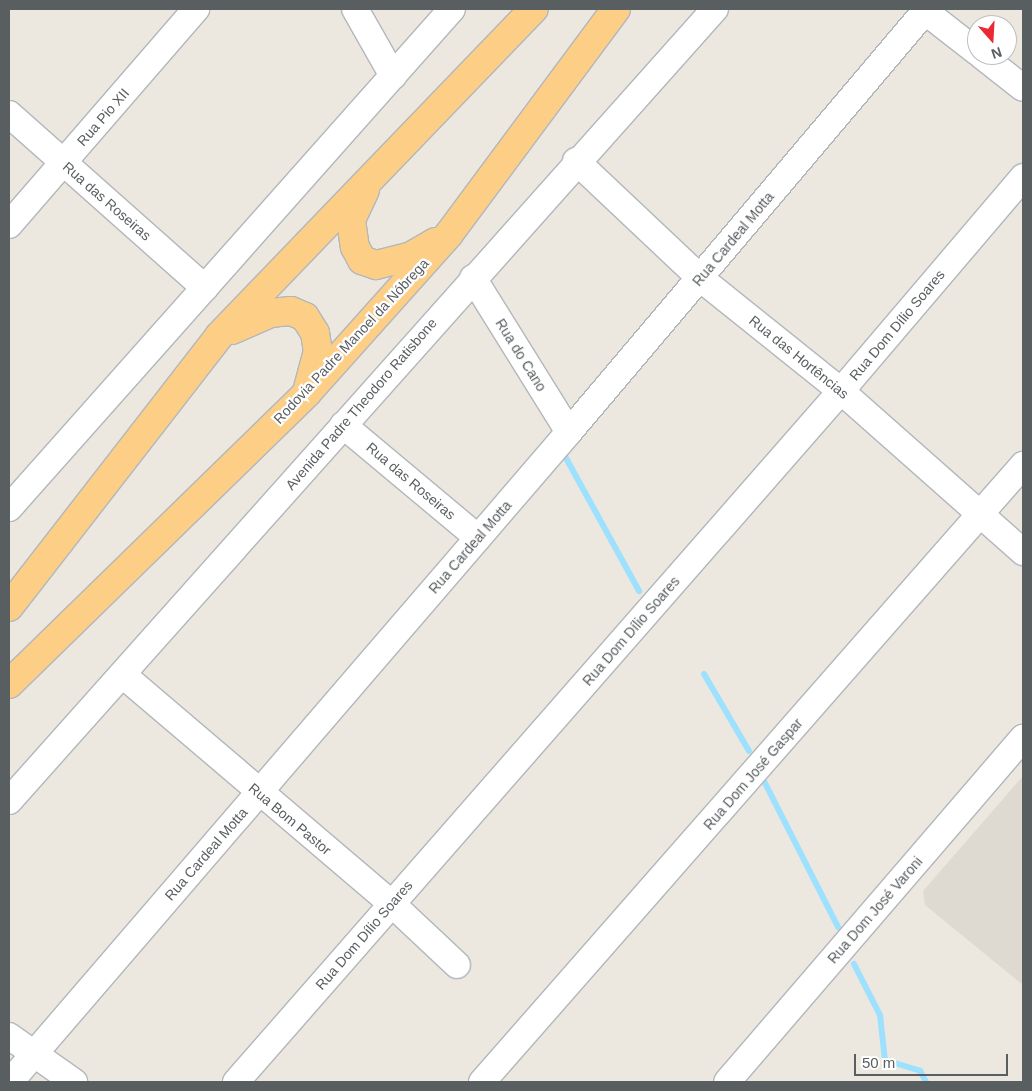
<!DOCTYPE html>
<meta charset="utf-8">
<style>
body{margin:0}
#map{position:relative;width:1032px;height:1091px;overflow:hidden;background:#ece8e0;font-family:Arial,sans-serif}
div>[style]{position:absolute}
.education>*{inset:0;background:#ded9d1}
.stream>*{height:6px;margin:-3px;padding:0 3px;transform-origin:3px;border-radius:3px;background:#9de1ff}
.roads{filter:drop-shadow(1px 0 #b3b7bb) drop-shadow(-1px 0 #b3b7bb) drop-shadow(0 1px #b3b7bb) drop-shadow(0 -1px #b3b7bb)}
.minor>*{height:26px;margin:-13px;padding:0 13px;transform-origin:13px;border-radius:13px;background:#fff}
.highway>*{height:28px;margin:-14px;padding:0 14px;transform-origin:14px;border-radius:14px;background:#fdcf86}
span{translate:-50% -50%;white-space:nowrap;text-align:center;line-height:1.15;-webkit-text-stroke:4.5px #fff;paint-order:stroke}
.street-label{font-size:14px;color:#595e61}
.frame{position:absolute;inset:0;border:10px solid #595e61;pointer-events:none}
.north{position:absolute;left:967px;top:15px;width:50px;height:50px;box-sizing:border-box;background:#fff;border:1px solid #bdbfc0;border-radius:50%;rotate:161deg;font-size:14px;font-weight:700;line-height:20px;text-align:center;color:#595e61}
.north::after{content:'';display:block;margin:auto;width:18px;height:22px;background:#e92933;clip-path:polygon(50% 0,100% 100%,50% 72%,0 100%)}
.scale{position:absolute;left:854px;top:1054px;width:154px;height:22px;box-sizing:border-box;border:2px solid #595e61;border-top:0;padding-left:6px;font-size:15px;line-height:18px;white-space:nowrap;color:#595e61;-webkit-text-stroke:4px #fff;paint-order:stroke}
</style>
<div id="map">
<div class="education">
<div style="clip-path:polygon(1023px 776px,1023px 985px,925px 905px,923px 891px)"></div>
</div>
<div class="stream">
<div style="left:566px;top:458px;width:152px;rotate:61.2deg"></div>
<div style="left:704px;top:674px;width:89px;rotate:59.7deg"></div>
<div style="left:763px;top:779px;width:166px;rotate:63.1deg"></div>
<div style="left:854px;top:964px;width:57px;rotate:63deg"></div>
<div style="left:880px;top:1015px;width:45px;rotate:83.7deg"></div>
<div style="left:885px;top:1060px;width:37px;rotate:17deg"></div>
<div style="left:920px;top:1071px;width:13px;rotate:61deg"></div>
</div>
<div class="roads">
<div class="minor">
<div style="left:355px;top:9px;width:77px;rotate:60.4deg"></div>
<div style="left:922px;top:9px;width:70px;rotate:38deg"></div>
<div style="left:981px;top:55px;width:53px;rotate:38.2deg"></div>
<div style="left:9px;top:114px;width:262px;rotate:41.6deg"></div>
<div style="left:576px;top:161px;width:170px;rotate:43.3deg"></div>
<div style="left:700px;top:278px;width:181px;rotate:38.7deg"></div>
<div style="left:841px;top:391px;width:243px;rotate:41.5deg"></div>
<div style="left:9px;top:225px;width:286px;rotate:-49.1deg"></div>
<div style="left:473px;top:278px;width:181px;rotate:58.1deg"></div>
<div style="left:343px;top:425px;width:176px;rotate:39.9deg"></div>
<div style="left:9px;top:508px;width:667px;rotate:-48.4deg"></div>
<div style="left:123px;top:675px;width:353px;rotate:40.4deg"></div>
<div style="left:392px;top:904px;width:89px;rotate:43.2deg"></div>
<div style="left:9px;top:801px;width:1061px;rotate:-48.29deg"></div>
<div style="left:9px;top:1036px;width:80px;rotate:35.3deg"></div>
<div style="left:10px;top:1082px;width:857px;rotate:-49.3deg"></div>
<div style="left:569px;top:432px;width:554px;rotate:-49.76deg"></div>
<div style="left:236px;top:1082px;width:918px;rotate:-48.8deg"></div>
<div style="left:841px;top:391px;width:281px;rotate:-49.6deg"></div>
<div style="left:482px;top:1082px;width:821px;rotate:-48.75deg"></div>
<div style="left:727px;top:1082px;width:454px;rotate:-49.3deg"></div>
</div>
<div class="highway">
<div style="left:365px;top:190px;width:33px;rotate:115deg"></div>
<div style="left:351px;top:220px;width:27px;rotate:82deg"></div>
<div style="left:355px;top:247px;width:15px;rotate:62deg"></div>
<div style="left:362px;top:260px;width:15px;rotate:20deg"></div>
<div style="left:376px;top:265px;width:36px;rotate:-14deg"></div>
<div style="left:411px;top:256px;width:28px;rotate:-30deg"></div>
<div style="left:232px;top:330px;width:43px;rotate:-23.6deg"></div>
<div style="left:271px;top:313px;width:20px;rotate:-6deg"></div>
<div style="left:291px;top:311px;width:15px;rotate:23deg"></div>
<div style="left:305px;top:317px;width:19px;rotate:58deg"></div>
<div style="left:315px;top:333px;width:18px;rotate:81deg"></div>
<div style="left:318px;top:351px;width:39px;rotate:105deg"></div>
<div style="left:9px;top:607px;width:343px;rotate:-52.2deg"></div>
<div style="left:219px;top:336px;width:454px;rotate:-46.1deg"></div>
<div style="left:9px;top:684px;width:417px;rotate:-44.3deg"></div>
<div style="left:307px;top:393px;width:213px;rotate:-48.2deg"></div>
<div style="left:449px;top:234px;width:280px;rotate:-53.4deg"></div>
</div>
</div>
<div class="street-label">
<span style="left:103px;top:117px;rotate:-49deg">Rua Pio XII</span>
<span style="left:107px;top:201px;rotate:41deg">Rua das Roseiras</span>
<span style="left:733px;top:239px;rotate:-50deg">Rua Cardeal Motta</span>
<span style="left:897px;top:325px;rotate:-50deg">Rua Dom Dílio Soares</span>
<span style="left:351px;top:341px;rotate:-47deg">Rodovia Padre Manoel da Nóbrega</span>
<span style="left:521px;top:355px;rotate:58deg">Rua do Cano</span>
<span style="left:799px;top:357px;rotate:39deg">Rua das Hortências</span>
<span style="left:361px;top:404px;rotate:-49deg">Avenida Padre Theodoro Ratisbone</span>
<span style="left:411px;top:481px;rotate:40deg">Rua das Roseiras</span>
<span style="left:470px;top:547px;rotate:-49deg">Rua Cardeal Motta</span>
<span style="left:631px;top:631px;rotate:-49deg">Rua Dom Dílio Soares</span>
<span style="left:753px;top:774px;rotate:-49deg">Rua Dom José Gaspar</span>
<span style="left:290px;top:819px;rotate:40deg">Rua Bom Pastor</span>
<span style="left:206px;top:854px;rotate:-49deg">Rua Cardeal Motta</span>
<span style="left:875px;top:910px;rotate:-49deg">Rua Dom José Varoni</span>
<span style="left:364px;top:935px;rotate:-49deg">Rua Dom Dílio Soares</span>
</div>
<div class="frame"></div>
<div class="north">N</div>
<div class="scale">50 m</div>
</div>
